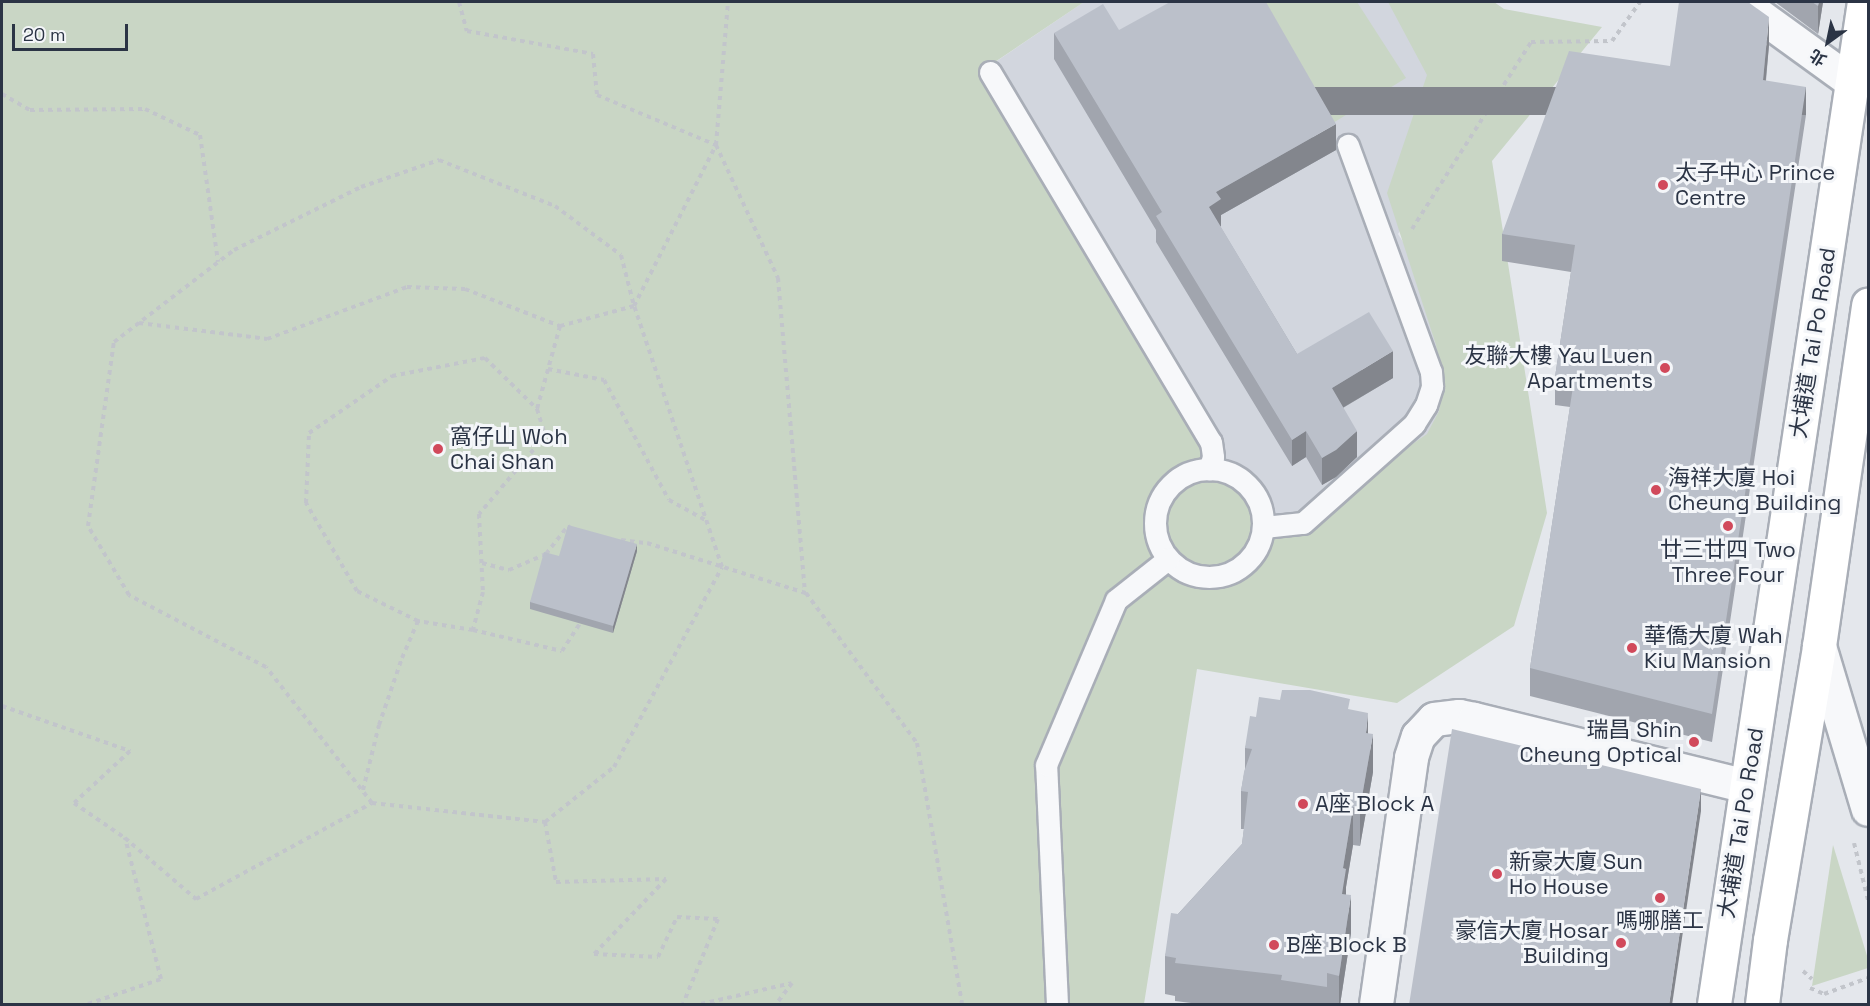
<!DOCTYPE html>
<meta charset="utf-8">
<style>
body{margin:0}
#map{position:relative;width:1870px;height:1006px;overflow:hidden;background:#e4e7ec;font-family:"Space Grotesk","Noto Sans TC",sans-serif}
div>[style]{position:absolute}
.built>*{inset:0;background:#d2d6de}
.green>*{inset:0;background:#c9d6c5}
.path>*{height:4px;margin-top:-2px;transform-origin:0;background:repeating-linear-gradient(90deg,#c2c5cb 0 4.5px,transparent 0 9px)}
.roads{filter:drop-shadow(2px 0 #a9aeb7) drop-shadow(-2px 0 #a9aeb7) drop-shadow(0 2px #a9aeb7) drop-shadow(0 -2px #a9aeb7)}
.service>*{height:21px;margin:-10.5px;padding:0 10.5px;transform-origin:10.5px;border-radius:10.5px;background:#f7f8fa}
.service>.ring{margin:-10.5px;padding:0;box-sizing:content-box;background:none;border:21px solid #f7f8fa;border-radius:50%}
.pedestrian>*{height:32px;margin:-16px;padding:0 16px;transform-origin:16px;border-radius:16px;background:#f7f8fa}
.minor>*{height:33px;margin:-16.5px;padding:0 16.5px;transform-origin:16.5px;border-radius:16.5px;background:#f7f8fa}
.primary>*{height:33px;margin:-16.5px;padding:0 16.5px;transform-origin:16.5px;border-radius:16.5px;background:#fff}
.wall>*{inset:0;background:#a1a5ae}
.shaded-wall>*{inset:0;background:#83868d;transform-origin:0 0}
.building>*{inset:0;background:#bbc0ca}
.dots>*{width:16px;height:16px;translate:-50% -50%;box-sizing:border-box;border:3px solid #f4f6f9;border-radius:50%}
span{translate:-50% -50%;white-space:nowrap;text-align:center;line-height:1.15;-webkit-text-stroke:6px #f4f6f9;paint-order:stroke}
.poi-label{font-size:22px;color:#2b3445}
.left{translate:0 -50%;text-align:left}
.right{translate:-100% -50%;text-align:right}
.street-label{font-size:22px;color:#2b3445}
.frame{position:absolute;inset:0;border:3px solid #2b3445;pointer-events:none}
.north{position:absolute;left:1798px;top:12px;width:60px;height:60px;-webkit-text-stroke:4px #f4f6f9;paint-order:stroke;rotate:213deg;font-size:16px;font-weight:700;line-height:24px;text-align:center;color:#2b3445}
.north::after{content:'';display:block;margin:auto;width:21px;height:27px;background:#2b3445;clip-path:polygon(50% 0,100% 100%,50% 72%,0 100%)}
.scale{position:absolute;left:12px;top:24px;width:116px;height:27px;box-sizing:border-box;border:3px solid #2b3445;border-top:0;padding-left:8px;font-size:18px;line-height:21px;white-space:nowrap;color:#2b3445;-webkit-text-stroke:4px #f4f6f9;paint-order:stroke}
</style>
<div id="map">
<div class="built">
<div style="clip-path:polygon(1084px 2px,1441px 2px,1494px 82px,1398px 234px,1504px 399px,1273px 549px,1202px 469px,985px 69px)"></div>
</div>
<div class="green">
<div style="clip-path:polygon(2px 2px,1084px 2px,986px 68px,1098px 255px,1129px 328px,1273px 540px,1427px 434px,1439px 411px,1443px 385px,1436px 345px,1387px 193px,1427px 75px,1388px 2px,1494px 2px,1504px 9px,1602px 27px,1492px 161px,1547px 513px,1514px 626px,1397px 703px,1197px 669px,1144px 1004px,2px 1004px)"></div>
<div style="clip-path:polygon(1257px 2px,1357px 2px,1406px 78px,1333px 123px)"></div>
<div style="clip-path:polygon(1833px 845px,1868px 959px,1868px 968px,1812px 986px)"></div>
</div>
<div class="path">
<div style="left:459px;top:2px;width:30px;rotate:75deg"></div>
<div style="left:467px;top:31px;width:128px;rotate:10.3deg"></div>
<div style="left:593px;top:54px;width:41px;rotate:84.4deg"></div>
<div style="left:597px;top:95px;width:129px;rotate:22.8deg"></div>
<div style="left:716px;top:145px;width:147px;rotate:65deg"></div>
<div style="left:778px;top:278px;width:316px;rotate:85.1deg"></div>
<div style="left:2px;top:94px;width:32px;rotate:30deg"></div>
<div style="left:30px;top:110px;width:115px;rotate:-0.5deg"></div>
<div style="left:145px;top:109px;width:61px;rotate:25.3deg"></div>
<div style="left:200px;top:135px;width:128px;rotate:81.9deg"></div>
<div style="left:1412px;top:229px;width:222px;rotate:-57.5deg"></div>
<div style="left:1531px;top:42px;width:81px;rotate:-0.7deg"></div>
<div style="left:1612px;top:41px;width:48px;rotate:-54.3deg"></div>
<div style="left:139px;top:323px;width:129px;rotate:7.1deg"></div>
<div style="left:267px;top:339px;width:149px;rotate:-20.4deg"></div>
<div style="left:407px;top:287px;width:58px;rotate:2deg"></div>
<div style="left:465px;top:289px;width:102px;rotate:21.3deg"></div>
<div style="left:548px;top:369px;width:57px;rotate:11.1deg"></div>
<div style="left:604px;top:380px;width:136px;rotate:61.6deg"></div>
<div style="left:669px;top:500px;width:43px;rotate:28.9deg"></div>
<div style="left:621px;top:540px;width:26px;rotate:7deg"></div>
<div style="left:647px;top:543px;width:167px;rotate:17.5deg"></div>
<div style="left:806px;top:593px;width:187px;rotate:53.5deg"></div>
<div style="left:917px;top:743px;width:265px;rotate:80.2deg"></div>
<div style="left:482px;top:563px;width:28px;rotate:15deg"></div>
<div style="left:509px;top:570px;width:40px;rotate:-23.4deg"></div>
<div style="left:546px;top:554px;width:36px;rotate:-52deg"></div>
<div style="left:568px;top:526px;width:2px;rotate:27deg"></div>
<div style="left:473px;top:630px;width:91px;rotate:13.3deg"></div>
<div style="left:562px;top:651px;width:33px;rotate:-57deg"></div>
<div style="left:2px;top:706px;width:136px;rotate:19.4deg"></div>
<div style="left:130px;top:751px;width:76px;rotate:137.1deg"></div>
<div style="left:74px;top:803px;width:62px;rotate:34.5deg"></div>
<div style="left:125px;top:838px;width:94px;rotate:40.7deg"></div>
<div style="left:196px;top:899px;width:200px;rotate:-28.6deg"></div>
<div style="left:372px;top:803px;width:174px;rotate:6.3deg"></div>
<div style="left:545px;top:822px;width:88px;rotate:-38.6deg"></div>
<div style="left:614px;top:767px;width:227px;rotate:-61.6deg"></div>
<div style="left:722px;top:567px;width:275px;rotate:-108.6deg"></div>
<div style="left:634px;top:306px;width:181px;rotate:-63deg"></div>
<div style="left:716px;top:145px;width:144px;rotate:-85.2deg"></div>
<div style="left:363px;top:790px;width:67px;rotate:-76.2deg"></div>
<div style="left:379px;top:725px;width:71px;rotate:-71.1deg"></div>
<div style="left:402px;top:658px;width:40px;rotate:-66.6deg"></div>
<div style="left:372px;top:803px;width:172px;rotate:-127.9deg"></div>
<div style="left:266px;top:667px;width:155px;rotate:-152.3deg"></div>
<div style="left:129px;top:595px;width:80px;rotate:-120.7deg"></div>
<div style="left:88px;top:526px;width:186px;rotate:-82deg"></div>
<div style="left:114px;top:342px;width:151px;rotate:-37.5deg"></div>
<div style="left:234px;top:250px;width:142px;rotate:-26.4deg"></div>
<div style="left:361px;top:187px;width:83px;rotate:-19.1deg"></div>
<div style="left:439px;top:160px;width:125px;rotate:21.6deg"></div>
<div style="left:555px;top:206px;width:82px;rotate:36.6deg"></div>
<div style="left:621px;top:255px;width:53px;rotate:75.7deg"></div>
<div style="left:634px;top:306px;width:77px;rotate:164.9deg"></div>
<div style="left:560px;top:326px;width:86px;rotate:105.5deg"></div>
<div style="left:537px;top:409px;width:28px;rotate:73deg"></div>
<div style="left:545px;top:436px;width:102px;rotate:130.2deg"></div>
<div style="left:479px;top:514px;width:78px;rotate:87.1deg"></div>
<div style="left:483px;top:592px;width:39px;rotate:105deg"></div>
<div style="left:473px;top:630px;width:56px;rotate:-170.7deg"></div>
<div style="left:418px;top:621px;width:68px;rotate:-153.8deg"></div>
<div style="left:357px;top:591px;width:102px;rotate:-120.1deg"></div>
<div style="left:306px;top:503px;width:70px;rotate:-87.5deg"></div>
<div style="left:309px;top:433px;width:101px;rotate:-34.5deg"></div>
<div style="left:392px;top:376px;width:95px;rotate:-11deg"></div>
<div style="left:485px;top:358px;width:73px;rotate:44.4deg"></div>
<div style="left:545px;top:822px;width:61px;rotate:79.6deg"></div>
<div style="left:556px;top:882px;width:110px;rotate:-1.6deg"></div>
<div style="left:666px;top:879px;width:104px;rotate:133.8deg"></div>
<div style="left:594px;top:954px;width:64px;rotate:2.7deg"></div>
<div style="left:658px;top:957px;width:44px;rotate:-64.6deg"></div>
<div style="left:677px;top:917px;width:41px;rotate:2.8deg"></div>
<div style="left:718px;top:919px;width:92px;rotate:112.4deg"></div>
<div style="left:1854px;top:843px;width:59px;rotate:76.2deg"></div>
<div style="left:1803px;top:971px;width:12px;rotate:42deg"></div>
<div style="left:1810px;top:988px;width:15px;rotate:23deg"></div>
<div style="left:1824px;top:994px;width:47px;rotate:-20deg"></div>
<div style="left:88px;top:1004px;width:77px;rotate:-18.9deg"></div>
<div style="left:161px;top:979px;width:146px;rotate:-104.3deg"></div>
<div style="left:701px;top:1004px;width:93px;rotate:-13deg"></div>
<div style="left:792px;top:983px;width:26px;rotate:127deg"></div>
</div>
<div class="roads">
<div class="service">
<div style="left:990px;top:72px;width:431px;rotate:59.2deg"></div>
<div style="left:1211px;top:442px;width:15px;rotate:82deg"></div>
<div style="left:1213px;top:457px;width:13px;rotate:108deg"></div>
<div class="ring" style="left:1155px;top:469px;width:87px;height:87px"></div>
<div style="left:1264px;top:527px;width:39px;rotate:-6deg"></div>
<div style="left:1303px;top:523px;width:149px;rotate:-41.7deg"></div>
<div style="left:1414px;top:424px;width:22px;rotate:-58deg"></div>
<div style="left:1426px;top:405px;width:20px;rotate:-72deg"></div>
<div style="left:1432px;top:386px;width:14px;rotate:-94deg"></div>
<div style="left:1431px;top:372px;width:242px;rotate:-110.1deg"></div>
<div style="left:1057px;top:1004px;width:239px;rotate:-92.6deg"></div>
<div style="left:1046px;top:765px;width:179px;rotate:-67deg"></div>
<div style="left:1116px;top:600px;width:66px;rotate:-38.3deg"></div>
</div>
<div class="pedestrian">
<div style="left:1741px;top:2px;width:138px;rotate:35.9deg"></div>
</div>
<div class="minor">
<div style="left:1819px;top:646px;width:170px;rotate:73.3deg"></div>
<div style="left:1376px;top:1004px;width:249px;rotate:-81.9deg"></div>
<div style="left:1411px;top:757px;width:22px;rotate:-72deg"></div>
<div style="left:1418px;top:736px;width:23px;rotate:-47deg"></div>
<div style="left:1434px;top:719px;width:25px;rotate:-7deg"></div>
<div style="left:1459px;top:716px;width:15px;rotate:11deg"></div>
<div style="left:1474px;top:719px;width:280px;rotate:13.8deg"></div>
</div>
<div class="primary">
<div style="left:1714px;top:1004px;width:1013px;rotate:-81.49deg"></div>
<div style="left:1762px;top:1004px;width:64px;rotate:-82.9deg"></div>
<div style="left:1770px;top:940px;width:298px;rotate:-80.5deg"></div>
<div style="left:1819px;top:646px;width:345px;rotate:-81.8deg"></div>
</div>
</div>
<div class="wall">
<div style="clip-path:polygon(1775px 2px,1823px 2px,1818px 34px)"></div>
<div style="clip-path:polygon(1119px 30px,1336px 150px,1221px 215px,1220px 226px,1297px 354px,1393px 378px,1343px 408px,1357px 457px,1336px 477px,1322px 485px,1306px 457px,1292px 466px,1156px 242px,1156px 230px,1054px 59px,1054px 33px)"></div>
<div style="clip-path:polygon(1769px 45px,1766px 81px,1806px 115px,1712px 742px,1530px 696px,1530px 668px,1570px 407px,1555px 405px,1555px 377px,1571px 272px,1502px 261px,1502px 234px,1670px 66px)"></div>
<div style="clip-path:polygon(637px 551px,613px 633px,530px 609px,530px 602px,559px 556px)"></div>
<div style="clip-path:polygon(1350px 710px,1368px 733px,1373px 772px,1360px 846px,1353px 845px,1346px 887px,1346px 895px,1351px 933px,1340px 1005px,1207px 1005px,1175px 1001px,1175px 996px,1165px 994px,1165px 956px,1178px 914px,1242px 844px,1244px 829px,1241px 829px,1241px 791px,1245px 769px,1245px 748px,1256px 717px)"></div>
</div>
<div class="shaded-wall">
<div style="clip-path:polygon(1819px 2px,1823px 2px,1818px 34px,1818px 6px)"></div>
<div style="clip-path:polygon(1769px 17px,1769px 45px,1763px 108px,1763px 80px)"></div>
<div style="left:1806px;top:87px;width:28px;height:634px;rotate:90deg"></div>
<div style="clip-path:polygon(1336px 124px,1336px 150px,1221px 215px,1221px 226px,1209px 233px,1209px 207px,1216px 192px)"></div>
<div style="clip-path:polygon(1393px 351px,1393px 378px,1332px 414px,1332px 388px)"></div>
<div style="clip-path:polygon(1306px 431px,1306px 457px,1292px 466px,1292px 440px)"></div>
<div style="clip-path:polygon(1357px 431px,1357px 457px,1336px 477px,1322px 485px,1322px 458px)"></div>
<div style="clip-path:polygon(637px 544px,637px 551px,613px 633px,613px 626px)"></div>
<div style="clip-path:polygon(1368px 713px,1368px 751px,1366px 733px)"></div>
<div style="clip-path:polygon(1373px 734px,1373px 772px,1360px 846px,1360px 808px)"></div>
<div style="clip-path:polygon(1701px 789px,1701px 811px,1672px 1005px,1669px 1005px)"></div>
<div style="clip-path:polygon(1353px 807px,1353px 845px,1346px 887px,1346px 906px,1342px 894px,1343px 868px)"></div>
<div style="clip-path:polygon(1351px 895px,1351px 933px,1340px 1005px,1339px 1005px,1339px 976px)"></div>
</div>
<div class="building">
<div style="clip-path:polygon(1170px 2px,1266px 2px,1336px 124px,1216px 192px,1221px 199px,1209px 207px,1297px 354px,1369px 312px,1393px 351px,1332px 388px,1357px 431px,1336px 450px,1322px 458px,1306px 431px,1292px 440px,1156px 216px,1162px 212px,1054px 33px,1103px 4px,1119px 30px)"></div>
<div style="clip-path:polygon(1679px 2px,1748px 2px,1769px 17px,1763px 80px,1806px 87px,1712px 714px,1530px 668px,1574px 380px,1555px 377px,1575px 245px,1502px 234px,1569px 51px,1670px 66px)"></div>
<div style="clip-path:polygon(1812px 2px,1819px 2px,1818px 6px)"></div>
<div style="clip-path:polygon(568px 525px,637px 544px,613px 626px,530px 602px,544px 552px,559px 556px)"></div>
<div style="clip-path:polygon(1282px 690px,1310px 690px,1350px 699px,1348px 709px,1368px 713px,1366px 733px,1373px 734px,1360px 808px,1353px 807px,1343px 868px,1346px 869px,1342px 894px,1351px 895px,1339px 976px,1327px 973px,1327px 987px,1281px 980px,1282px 975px,1175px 963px,1176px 958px,1165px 956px,1171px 913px,1178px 914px,1242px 844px,1248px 792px,1241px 791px,1244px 772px,1252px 749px,1245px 748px,1250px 716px,1256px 717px,1259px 697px,1280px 700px)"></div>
<div style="clip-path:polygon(1452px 729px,1701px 789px,1669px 1005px,1409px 1005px)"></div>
</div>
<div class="dots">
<div style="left:1663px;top:185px;background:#d1495b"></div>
<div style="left:1665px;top:368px;background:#d1495b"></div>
<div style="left:438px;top:449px;background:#d1495b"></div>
<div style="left:1656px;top:490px;background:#d1495b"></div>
<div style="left:1728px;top:526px;background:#d1495b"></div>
<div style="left:1632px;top:648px;background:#d1495b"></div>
<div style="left:1694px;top:742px;background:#d1495b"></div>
<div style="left:1303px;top:804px;background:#d1495b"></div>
<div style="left:1497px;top:874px;background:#d1495b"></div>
<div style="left:1660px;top:898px;background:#d1495b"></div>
<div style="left:1621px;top:943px;background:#d1495b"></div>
<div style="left:1274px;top:945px;background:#d1495b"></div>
</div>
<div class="poi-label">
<span class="left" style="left:1675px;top:185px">太子中心 Prince<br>Centre</span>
<span class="right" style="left:1653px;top:368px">友聯大樓 Yau Luen<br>Apartments</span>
<span class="left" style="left:450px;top:449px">窩仔山 Woh<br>Chai Shan</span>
<span class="left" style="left:1668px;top:490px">海祥大廈 Hoi<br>Cheung Building</span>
<span style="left:1728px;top:562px">廿三廿四 Two<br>Three Four</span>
<span class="left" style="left:1644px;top:648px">華僑大廈 Wah<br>Kiu Mansion</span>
<span class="right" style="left:1682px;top:742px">瑞昌 Shin<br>Cheung Optical</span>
<span class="left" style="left:1315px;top:804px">A座 Block A</span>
<span class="left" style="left:1509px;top:874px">新豪大廈 Sun<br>Ho House</span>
<span style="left:1660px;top:921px">嗎哪膳工</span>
<span class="right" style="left:1609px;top:943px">豪信大廈 Hosar<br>Building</span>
<span class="left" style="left:1286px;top:945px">B座 Block B</span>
</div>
<div class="street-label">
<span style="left:1813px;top:343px;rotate:-81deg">大埔道 Tai Po Road</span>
<span style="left:1741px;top:823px;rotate:-81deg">大埔道 Tai Po Road</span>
</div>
<div class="frame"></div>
<div class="north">北</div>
<div class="scale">20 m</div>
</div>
